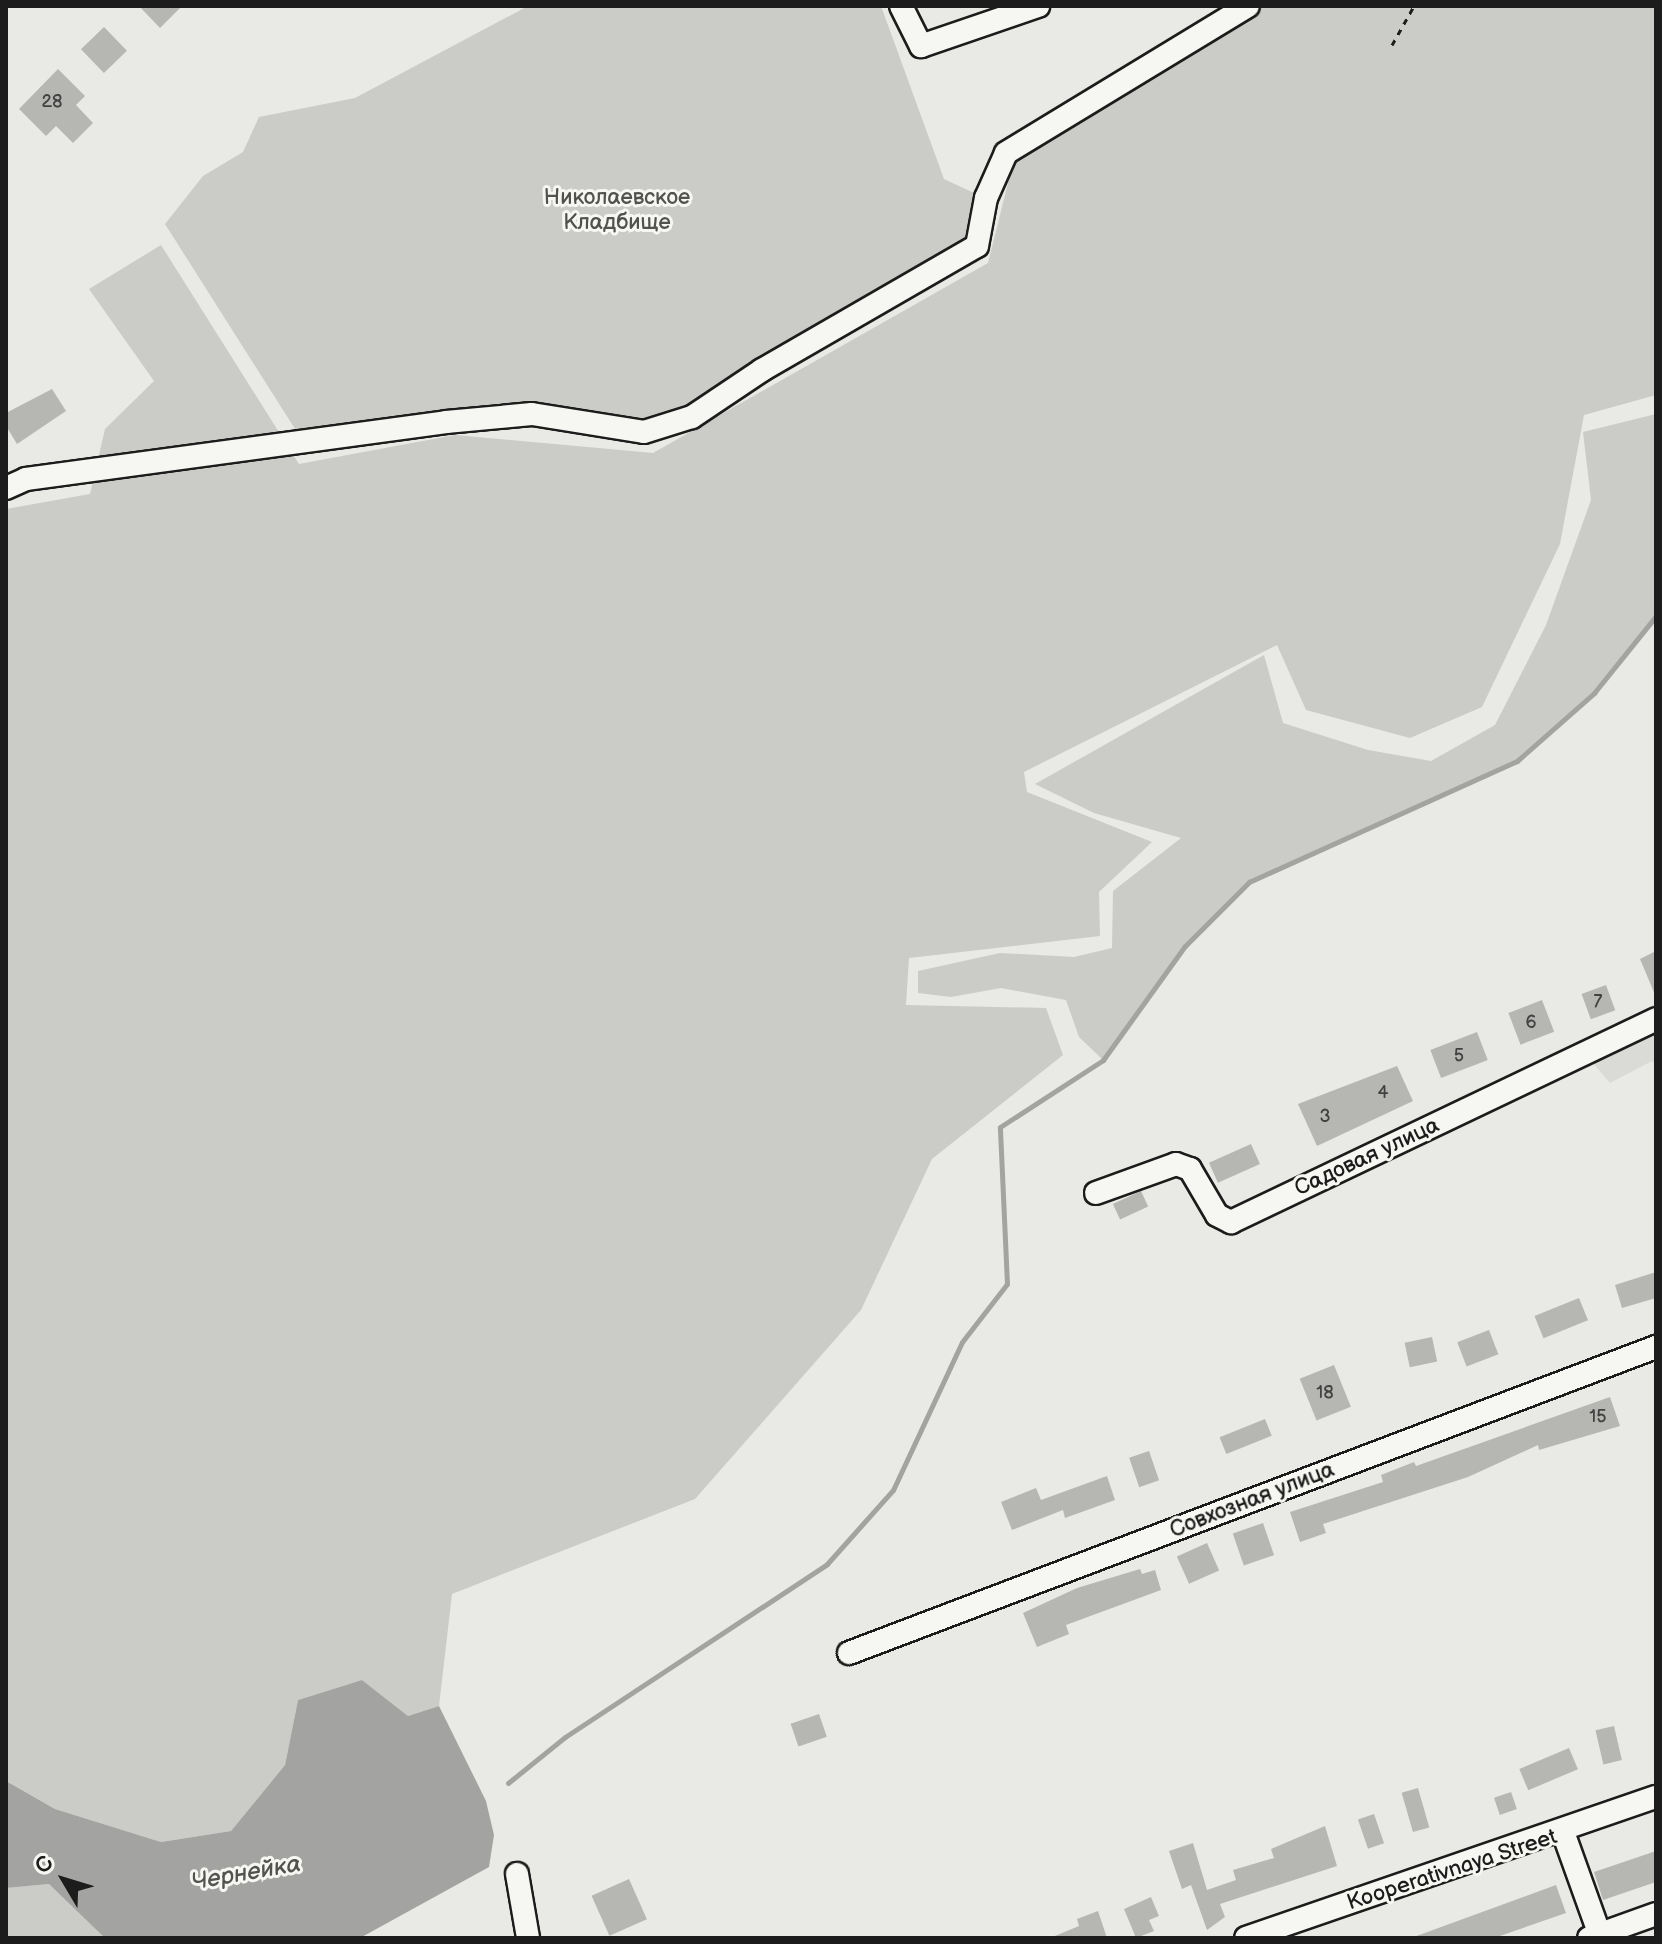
<!DOCTYPE html>
<meta charset="utf-8">
<style>
body{margin:0}
#map{position:relative;width:1662px;height:1944px;overflow:hidden;background:#e9e9e5;font-family:"Balsamiq Sans",sans-serif}
div>[style]{position:absolute}
.built>*{inset:0;background:#dadad6}
.green>*{inset:0;background:#cbcbc7}
.water>*{inset:0;background:#a3a3a1}
.stream>*{height:5px;margin:-2.5px;padding:0 2.5px;transform-origin:2.5px;border-radius:2.5px;background:#a3a3a1}
.building>*{inset:0;background:#b6b6b3;transform-origin:0 0}
.path>*{height:3px;margin-top:-1.5px;transform-origin:0;background:repeating-linear-gradient(90deg,#1c1c1c 0 6px,transparent 0 12px)}
.roads{filter:drop-shadow(2px 0 #1c1c1c) drop-shadow(-2px 0 #1c1c1c) drop-shadow(0 2px #1c1c1c) drop-shadow(0 -2px #1c1c1c)}
.minor>*{height:22px;margin:-11px;padding:0 11px;transform-origin:11px;border-radius:11px;background:#f6f6f2}
span{translate:-50% -50%;white-space:nowrap;text-align:center;line-height:1.15;-webkit-text-stroke:6px #f6f6f2;paint-order:stroke}
.number-label{font-size:18px;color:#424242}
.number-label span{-webkit-text-stroke-width:0}
.park-label{font-size:22px;color:#51514f}
.street-label{font-size:22px;color:#1c1c1c}
.water-label{font-size:24px;color:#525251;font-style:italic}
.frame{position:absolute;inset:0;border:8px solid #1c1c1c;pointer-events:none}
.north{position:absolute;left:24px;top:1840px;width:80px;height:80px;-webkit-text-stroke:6px #f6f6f2;paint-order:stroke;rotate:308deg;font-size:22px;font-weight:700;line-height:32px;text-align:center;color:#1c1c1c}
.north::after{content:'';display:block;margin:auto;width:28px;height:36px;background:#1c1c1c;clip-path:polygon(50% 0,100% 100%,50% 72%,0 100%)}
</style>
<div id="map">
<div class="built">
<div style="clip-path:polygon(1656px 1028px,1656px 1065px,1652px 1061px,1610px 1083px,1592px 1062px)"></div>
</div>
<div class="green">
<div style="clip-path:polygon(528px 6px,881px 6px,944px 179px,974px 193px,964px 242px,693px 405px,641px 421px,534px 402px,297px 432px,165px 224px,203px 176px,243px 152px,259px 117px,355px 98px)"></div>
<div style="clip-path:polygon(1261px 6px,1656px 6px,1656px 395px,1584px 415px,1560px 544px,1482px 707px,1410px 738px,1306px 710px,1277px 645px,1024px 772px,1027px 792px,1152px 842px,1099px 892px,1100px 936px,909px 958px,906px 1005px,1046px 1008px,1063px 1055px,932px 1159px,861px 1310px,695px 1499px,452px 1594px,439px 1706px,408px 1716px,362px 1680px,298px 1700px,285px 1765px,231px 1831px,161px 1842px,55px 1809px,6px 1781px,6px 509px,90px 494px,105px 429px,154px 381px,89px 289px,161px 245px,299px 464px,455px 435px,653px 453px,988px 263px,1012px 167px,1034px 144px)"></div>
<div style="clip-path:polygon(1656px 414px,1656px 616px,1594px 693px,1517px 761px,1249px 882px,1185px 946px,1103px 1060px,1079px 1037px,1066px 1000px,1001px 988px,951px 997px,918px 993px,918px 971px,1000px 953px,1074px 957px,1112px 948px,1113px 891px,1181px 838px,1094px 813px,1035px 784px,1264px 655px,1283px 723px,1368px 750px,1431px 761px,1495px 725px,1546px 625px,1591px 500px,1583px 432px)"></div>
<div style="clip-path:polygon(49px 1884px,82px 1914px,105px 1938px,6px 1938px,6px 1888px)"></div>
</div>
<div class="water">
<div style="clip-path:polygon(362px 1680px,408px 1716px,439px 1706px,486px 1801px,494px 1835px,489px 1867px,360px 1938px,105px 1938px,49px 1884px,6px 1888px,6px 1781px,55px 1809px,161px 1842px,231px 1831px,285px 1765px,298px 1700px)"></div>
</div>
<div class="stream">
<div style="left:508px;top:1783px;width:73px;rotate:-38.9deg"></div>
<div style="left:565px;top:1737px;width:314px;rotate:-33.4deg"></div>
<div style="left:827px;top:1564px;width:99px;rotate:-48.3deg"></div>
<div style="left:893px;top:1490px;width:163px;rotate:-65deg"></div>
<div style="left:962px;top:1342px;width:73px;rotate:-52.2deg"></div>
<div style="left:1007px;top:1284px;width:157px;rotate:-92.6deg"></div>
<div style="left:1000px;top:1127px;width:123px;rotate:-33deg"></div>
<div style="left:1103px;top:1060px;width:140px;rotate:-54.3deg"></div>
<div style="left:1185px;top:946px;width:91px;rotate:-45deg"></div>
<div style="left:1249px;top:882px;width:294px;rotate:-24.3deg"></div>
<div style="left:1517px;top:761px;width:103px;rotate:-41.4deg"></div>
<div style="left:1594px;top:693px;width:99px;rotate:-51.2deg"></div>
</div>
<div class="building">
<div style="clip-path:polygon(139px 6px,182px 6px,160px 28px)"></div>
<div style="left:104px;top:27px;width:33px;height:32px;rotate:46deg"></div>
<div style="clip-path:polygon(58px 69px,85px 96px,76px 105px,93px 123px,73px 143px,56px 126px,46px 136px,19px 109px)"></div>
<div style="clip-path:polygon(52px 389px,66px 411px,17px 444px,6px 426px,6px 413px)"></div>
<div style="clip-path:polygon(1656px 951px,1656px 997px,1640px 959px)"></div>
<div style="left:1606px;top:985px;width:27px;height:26px;rotate:70deg"></div>
<div style="left:1542px;top:1000px;width:34px;height:36px;rotate:69deg"></div>
<div style="left:1477px;top:1032px;width:30px;height:50px;rotate:69deg"></div>
<div style="clip-path:polygon(1397px 1066px,1413px 1101px,1317px 1146px,1298px 1104px)"></div>
<div style="left:1251px;top:1144px;width:22px;height:46px;rotate:66deg"></div>
<div style="left:1141px;top:1191px;width:17px;height:31px;rotate:65deg"></div>
<div style="clip-path:polygon(1656px 1272px,1656px 1298px,1622px 1308px,1615px 1285px)"></div>
<div style="left:1579px;top:1298px;width:24px;height:48px;rotate:68deg"></div>
<div style="left:1489px;top:1330px;width:26px;height:34px;rotate:69deg"></div>
<div style="left:1432px;top:1337px;width:25px;height:28px;rotate:78deg"></div>
<div style="left:1334px;top:1365px;width:45px;height:37px;rotate:68deg"></div>
<div style="clip-path:polygon(1610px 1397px,1620px 1426px,1539px 1450px,1538px 1445px,1468px 1477px,1323px 1524px,1326px 1533px,1300px 1542px,1290px 1512px,1383px 1482px,1381px 1475px,1414px 1462px,1416px 1466px)"></div>
<div style="left:1265px;top:1419px;width:18px;height:49px;rotate:68deg"></div>
<div style="left:1149px;top:1451px;width:31px;height:21px;rotate:71deg"></div>
<div style="clip-path:polygon(1107px 1476px,1115px 1500px,1065px 1518px,1063px 1510px,1012px 1530px,1001px 1502px,1036px 1488px,1041px 1500px)"></div>
<div style="left:1263px;top:1523px;width:34px;height:32px;rotate:71deg"></div>
<div style="left:1207px;top:1543px;width:30px;height:33px;rotate:66deg"></div>
<div style="clip-path:polygon(1140px 1569px,1142px 1574px,1155px 1570px,1161px 1590px,1066px 1625px,1069px 1634px,1037px 1647px,1023px 1613px,1077px 1588px)"></div>
<div style="left:819px;top:1714px;width:24px;height:30px;rotate:71deg"></div>
<div style="left:1614px;top:1726px;width:35px;height:19px;rotate:77deg"></div>
<div style="left:1569px;top:1748px;width:23px;height:54px;rotate:67deg"></div>
<div style="left:1418px;top:1788px;width:41px;height:17px;rotate:74deg"></div>
<div style="left:1511px;top:1792px;width:18px;height:18px;rotate:71deg"></div>
<div style="left:1374px;top:1814px;width:31px;height:17px;rotate:71deg"></div>
<div style="clip-path:polygon(1325px 1826px,1337px 1866px,1220px 1904px,1225px 1917px,1207px 1930px,1191px 1885px,1182px 1889px,1169px 1851px,1193px 1843px,1207px 1890px,1236px 1880px,1233px 1870px,1274px 1858px,1271px 1849px)"></div>
<div style="clip-path:polygon(1656px 1851px,1656px 1882px,1603px 1900px,1594px 1872px)"></div>
<div style="left:629px;top:1879px;width:44px;height:41px;rotate:66deg"></div>
<div style="clip-path:polygon(1556px 1885px,1566px 1913px,1494px 1938px,1411px 1938px)"></div>
<div style="clip-path:polygon(1151px 1897px,1159px 1916px,1149px 1920px,1154px 1931px,1136px 1938px,1124px 1909px)"></div>
<div style="clip-path:polygon(1098px 1911px,1107px 1938px,1050px 1938px,1079px 1926px,1077px 1919px)"></div>
</div>
<div class="path">
<div style="left:1392px;top:45px;width:45px;rotate:-60.6deg"></div>
</div>
<div class="roads">
<div class="minor">
<div style="left:901px;top:6px;width:45px;rotate:63.4deg"></div>
<div style="left:921px;top:46px;width:124px;rotate:-18.9deg"></div>
<div style="left:6px;top:488px;width:22px;rotate:-24deg"></div>
<div style="left:26px;top:479px;width:424px;rotate:-7.7deg"></div>
<div style="left:446px;top:422px;width:86px;rotate:-5.3deg"></div>
<div style="left:532px;top:414px;width:113px;rotate:9.1deg"></div>
<div style="left:644px;top:432px;width:50px;rotate:-17.4deg"></div>
<div style="left:692px;top:417px;width:84px;rotate:-33.9deg"></div>
<div style="left:762px;top:370px;width:248px;rotate:-30deg"></div>
<div style="left:977px;top:246px;width:49px;rotate:-79.4deg"></div>
<div style="left:986px;top:198px;width:49px;rotate:-66deg"></div>
<div style="left:1006px;top:153px;width:283px;rotate:-31.3deg"></div>
<div style="left:1096px;top:1193px;width:85px;rotate:-19.9deg"></div>
<div style="left:1176px;top:1164px;width:15px;rotate:20deg"></div>
<div style="left:1190px;top:1169px;width:53px;rotate:59.6deg"></div>
<div style="left:1217px;top:1215px;width:16px;rotate:27deg"></div>
<div style="left:1231px;top:1222px;width:471px;rotate:-25.5deg"></div>
<div style="left:849px;top:1653px;width:863px;rotate:-20.77deg"></div>
<div style="left:1563px;top:1832px;width:113px;rotate:70.3deg"></div>
<div style="left:517px;top:1874px;width:65px;rotate:80.2deg"></div>
<div style="left:1246px;top:1938px;width:434px;rotate:-19deg"></div>
<div style="left:1589px;top:1938px;width:71px;rotate:-19.7deg"></div>
</div>
</div>
<div class="number-label">
<span style="left:52px;top:102px">28</span>
<span style="left:1598px;top:1002px">7</span>
<span style="left:1531px;top:1023px">6</span>
<span style="left:1459px;top:1056px">5</span>
<span style="left:1383px;top:1093px">4</span>
<span style="left:1325px;top:1117px">3</span>
<span style="left:1325px;top:1393px">18</span>
<span style="left:1598px;top:1417px">15</span>
</div>
<div class="park-label">
<span style="left:617px;top:210px">Николаевское<br>Кладбище</span>
</div>
<div class="street-label">
<span style="left:1367px;top:1157px;rotate:-25deg">Садовая улица</span>
<span style="left:1252px;top:1500px;rotate:-21deg">Совхозная улица</span>
<span style="left:1452px;top:1870px;rotate:-18deg">Kooperativnaya Street</span>
</div>
<div class="water-label">
<span style="left:246px;top:1873px;rotate:-10deg">Чернейка</span>
</div>
<div class="frame"></div>
<div class="north">С</div>
</div>
